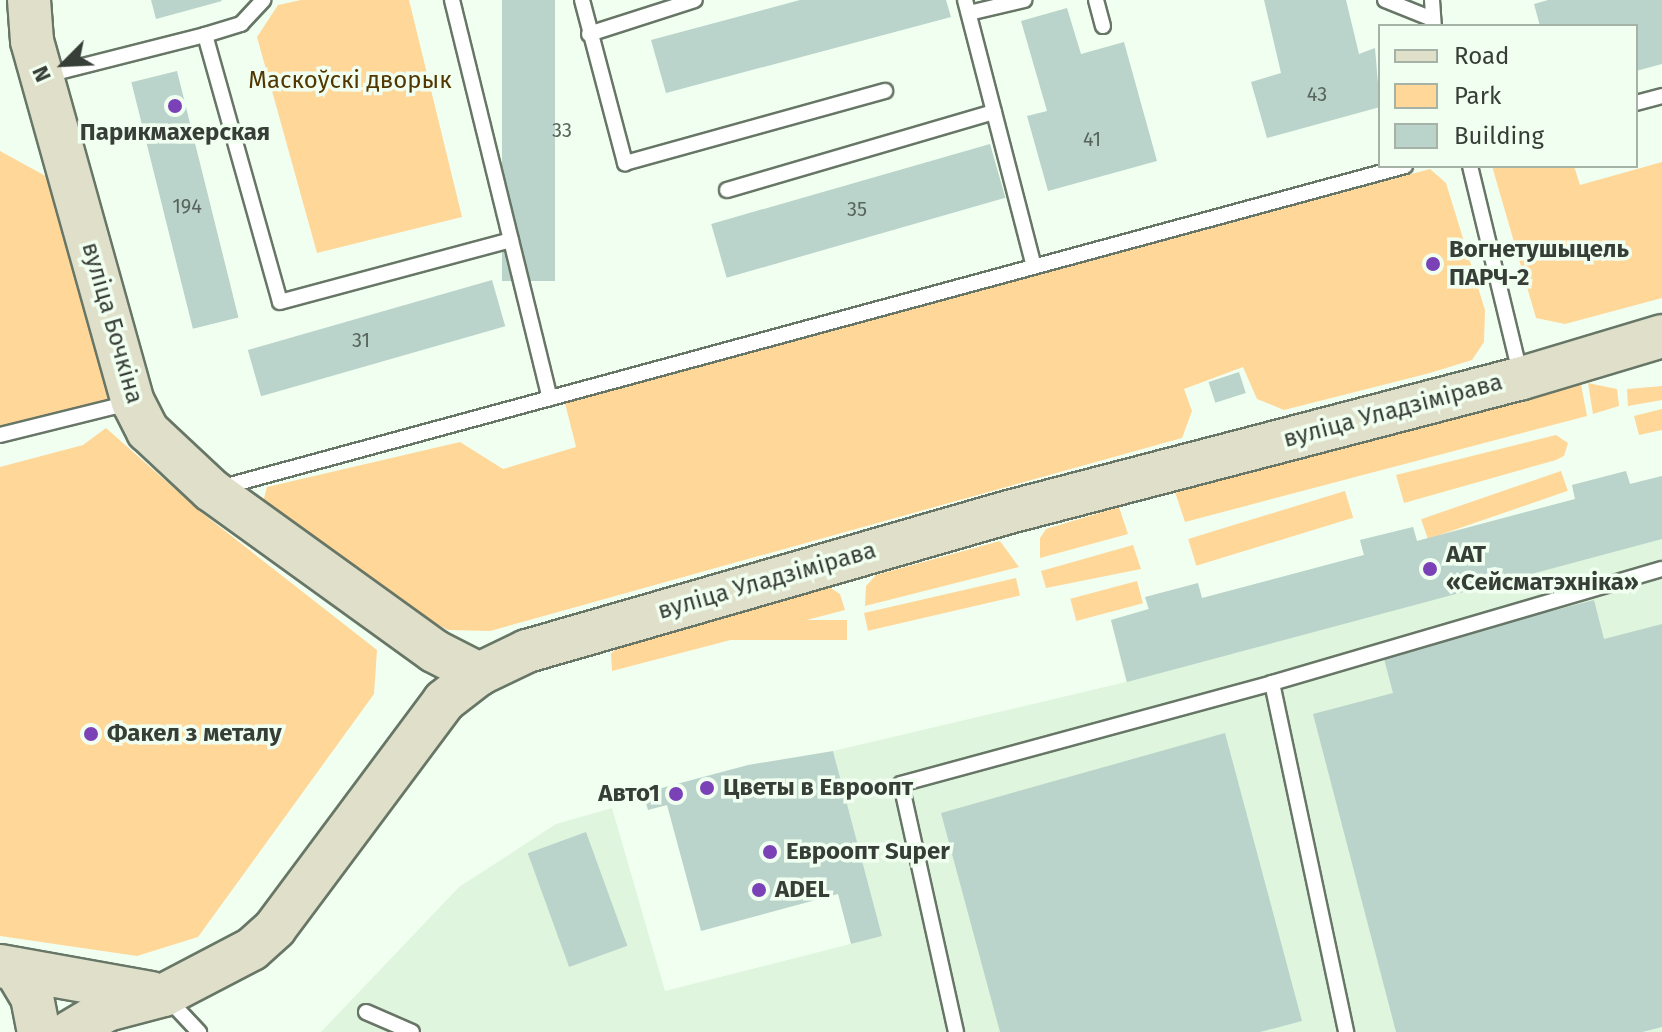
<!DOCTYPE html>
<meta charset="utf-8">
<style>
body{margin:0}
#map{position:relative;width:1662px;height:1032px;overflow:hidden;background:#f1fff0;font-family:"Fira Sans",sans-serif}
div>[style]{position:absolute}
.built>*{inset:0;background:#dff5dd}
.green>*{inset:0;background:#fed799;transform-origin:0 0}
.building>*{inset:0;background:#bad4cc;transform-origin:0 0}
.roads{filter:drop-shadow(2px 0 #677666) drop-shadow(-2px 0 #677666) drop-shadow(0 2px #677666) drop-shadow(0 -2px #677666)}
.service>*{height:14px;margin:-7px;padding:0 7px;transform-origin:7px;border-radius:7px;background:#fff}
.secondary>*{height:42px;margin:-21px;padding:0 21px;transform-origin:21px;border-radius:21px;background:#e0e0ca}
.dots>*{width:22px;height:22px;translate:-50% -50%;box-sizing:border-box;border:4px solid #f1fff0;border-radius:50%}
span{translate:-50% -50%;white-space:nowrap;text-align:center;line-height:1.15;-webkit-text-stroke:7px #f1fff0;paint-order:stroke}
.number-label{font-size:20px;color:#58645c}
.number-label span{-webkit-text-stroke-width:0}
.park-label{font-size:24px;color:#513701}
.poi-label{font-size:24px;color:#373e37;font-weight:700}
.left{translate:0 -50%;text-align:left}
.right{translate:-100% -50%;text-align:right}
.street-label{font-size:24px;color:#373e37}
.legend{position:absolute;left:1378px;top:24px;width:260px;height:144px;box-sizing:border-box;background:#f1fff0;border:2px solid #a7b2a6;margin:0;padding:10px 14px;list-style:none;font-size:24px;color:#373e37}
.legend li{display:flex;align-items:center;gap:16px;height:40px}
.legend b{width:40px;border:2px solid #a7b2a6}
.north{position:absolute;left:24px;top:24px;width:80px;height:80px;-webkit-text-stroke:6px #f1fff0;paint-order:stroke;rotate:246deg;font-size:22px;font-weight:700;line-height:32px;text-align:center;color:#373e37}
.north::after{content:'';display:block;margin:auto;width:28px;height:36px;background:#373e37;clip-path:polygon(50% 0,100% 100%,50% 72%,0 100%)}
</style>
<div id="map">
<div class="built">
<div style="clip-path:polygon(1626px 471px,1630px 484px,1662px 476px,1662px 1032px,321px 1032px,459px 887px,556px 824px,612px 808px,665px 991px,882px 936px,833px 751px,1126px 682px,1111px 620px,1148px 609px,1145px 597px,1202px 598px,1364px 555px,1360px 540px,1413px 527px,1417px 541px,1575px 499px,1572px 485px)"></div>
</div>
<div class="green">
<div style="clip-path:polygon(301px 0,409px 0,462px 217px,317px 253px,257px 37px,278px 5px)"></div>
<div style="clip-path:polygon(0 151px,51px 179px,112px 400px,0 427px)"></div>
<div style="clip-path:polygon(1662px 162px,1662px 298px,1565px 324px,1536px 318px,1492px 166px,1574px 166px,1580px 185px)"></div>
<div style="clip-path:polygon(1430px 169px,1446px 183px,1485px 310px,1484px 342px,1472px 360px,1430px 373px,1284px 410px,1257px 399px,1243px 367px,1184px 389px,1192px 411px,1182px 438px,490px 631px,448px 630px,433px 622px,263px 502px,267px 487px,460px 442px,503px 469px,576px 447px,565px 403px)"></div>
<div style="clip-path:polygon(1580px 379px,1587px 416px,1185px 522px,1175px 492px)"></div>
<div style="clip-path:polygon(1588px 383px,1617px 389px,1619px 406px,1593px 414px)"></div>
<div style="clip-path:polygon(1662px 386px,1662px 400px,1628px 406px,1627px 389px)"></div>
<div style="clip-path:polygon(1662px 409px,1662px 430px,1639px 435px,1634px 416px)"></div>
<div style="clip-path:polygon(106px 428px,202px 513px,377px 650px,374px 694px,198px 937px,137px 956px,0 936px,0 467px,83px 445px)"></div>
<div style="clip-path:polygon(1556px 435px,1568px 443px,1564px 456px,1556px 460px,1404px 503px,1396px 475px)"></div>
<div style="left:1561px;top:471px;width:21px;height:148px;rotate:71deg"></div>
<div style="left:1345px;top:491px;width:28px;height:164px;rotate:73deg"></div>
<div style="clip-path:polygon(1119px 507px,1128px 534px,1040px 558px,1040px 538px,1046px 529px)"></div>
<div style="clip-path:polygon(1000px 541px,1019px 567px,865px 606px,866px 586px,876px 575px)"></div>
<div style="clip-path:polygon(1133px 545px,1141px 569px,1046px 588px,1041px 571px)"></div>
<div style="left:1016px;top:578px;width:18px;height:156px;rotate:77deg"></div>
<div style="left:1137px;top:581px;width:23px;height:69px;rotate:75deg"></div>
<div style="clip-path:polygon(829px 587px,840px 594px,845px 610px,612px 671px,611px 654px,619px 645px)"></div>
<div style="left:847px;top:620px;width:20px;height:191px;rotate:90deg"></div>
</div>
<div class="building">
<div style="clip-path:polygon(151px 0,221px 0,222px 1px,156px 19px)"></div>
<div style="left:502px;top:0;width:53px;height:281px"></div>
<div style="clip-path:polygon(800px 0,946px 0,951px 17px,666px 93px,651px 40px)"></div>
<div style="clip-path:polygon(1264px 0,1346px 0,1359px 54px,1375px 48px,1380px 107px,1267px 138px,1251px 82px,1281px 73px)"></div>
<div style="clip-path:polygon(1548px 0,1662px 0,1662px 64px,1636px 71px,1636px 26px,1540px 26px,1534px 4px)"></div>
<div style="clip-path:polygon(1067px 8px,1081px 54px,1124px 42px,1157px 161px,1048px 191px,1027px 116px,1047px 111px,1021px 21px)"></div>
<div style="left:177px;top:71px;width:254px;height:47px;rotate:76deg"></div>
<div style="left:990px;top:144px;width:56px;height:290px;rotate:74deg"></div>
<div style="left:492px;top:280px;width:48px;height:254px;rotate:74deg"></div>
<div style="left:1239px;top:372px;width:22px;height:32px;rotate:72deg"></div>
<div style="clip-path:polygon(1626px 471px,1630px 484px,1662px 476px,1662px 539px,1127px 682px,1111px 620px,1149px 609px,1145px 597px,1198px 583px,1202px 598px,1364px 555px,1360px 540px,1413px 527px,1417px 541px,1575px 499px,1572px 485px)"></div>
<div style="clip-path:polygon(1594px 600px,1604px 639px,1662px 624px,1662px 1027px,1642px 1032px,1396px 1032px,1313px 714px,1393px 693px,1383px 655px)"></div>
<div style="clip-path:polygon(1225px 733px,1302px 1021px,1260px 1032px,1000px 1032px,941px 813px)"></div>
<div style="clip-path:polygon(833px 751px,882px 936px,851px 944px,838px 894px,701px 931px,667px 805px,648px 810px,643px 793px,748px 765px)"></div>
<div style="left:586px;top:832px;width:121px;height:62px;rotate:70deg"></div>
</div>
<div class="roads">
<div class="service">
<div style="left:452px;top:0;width:410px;rotate:76.2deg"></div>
<div style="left:582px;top:0;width:169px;rotate:75.2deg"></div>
<div style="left:625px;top:163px;width:270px;rotate:-15.5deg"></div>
<div style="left:965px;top:0;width:275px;rotate:75.5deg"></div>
<div style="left:1096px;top:0;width:27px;rotate:75deg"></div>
<div style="left:1385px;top:0;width:51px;rotate:22deg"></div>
<div style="left:1432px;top:0;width:26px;rotate:86deg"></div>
<div style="left:969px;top:13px;width:57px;rotate:-13.3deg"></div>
<div style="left:589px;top:34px;width:111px;rotate:-17.8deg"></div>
<div style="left:205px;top:35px;width:38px;rotate:-17deg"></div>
<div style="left:241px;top:24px;width:33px;rotate:-47deg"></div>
<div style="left:47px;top:75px;width:163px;rotate:-14.2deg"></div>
<div style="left:205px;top:35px;width:277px;rotate:74.3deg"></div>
<div style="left:280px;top:302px;width:239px;rotate:-15deg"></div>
<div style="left:1636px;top:103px;width:27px;rotate:-15deg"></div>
<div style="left:1470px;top:166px;width:213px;rotate:76.4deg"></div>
<div style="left:727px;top:190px;width:278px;rotate:-16.3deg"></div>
<div style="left:0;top:435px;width:133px;rotate:-13.9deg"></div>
<div style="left:219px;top:488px;width:1229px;rotate:-15.19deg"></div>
<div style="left:1272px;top:683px;width:357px;rotate:78deg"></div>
<div style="left:167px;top:998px;width:47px;rotate:46.7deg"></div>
<div style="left:366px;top:1012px;width:50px;rotate:23.5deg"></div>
<div style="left:956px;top:1032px;width:254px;rotate:-102.5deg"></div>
<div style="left:901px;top:784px;width:385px;rotate:-15.2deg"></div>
<div style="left:1272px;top:683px;width:406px;rotate:-16.3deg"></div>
</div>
<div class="secondary">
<div style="left:29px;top:0;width:41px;rotate:85.8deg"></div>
<div style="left:32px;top:41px;width:375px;rotate:74.4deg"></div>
<div style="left:133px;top:402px;width:33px;rotate:63deg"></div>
<div style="left:148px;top:431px;width:86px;rotate:43.1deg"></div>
<div style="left:211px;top:490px;width:275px;rotate:35.8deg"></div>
<div style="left:434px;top:651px;width:51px;rotate:27.1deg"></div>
<div style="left:0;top:966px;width:153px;rotate:10.1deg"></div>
<div style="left:15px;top:969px;width:33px;rotate:59deg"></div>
<div style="left:32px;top:997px;width:36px;rotate:79deg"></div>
<div style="left:70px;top:1032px;width:43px;rotate:-30.7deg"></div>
<div style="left:107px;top:1010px;width:59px;rotate:-14.7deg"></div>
<div style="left:164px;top:995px;width:99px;rotate:-27.6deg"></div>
<div style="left:252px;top:949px;width:31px;rotate:-42deg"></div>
<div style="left:275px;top:928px;width:283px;rotate:-53.3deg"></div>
<div style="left:444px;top:701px;width:44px;rotate:-37.6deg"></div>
<div style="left:479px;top:674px;width:53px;rotate:-25.6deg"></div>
<div style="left:527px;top:651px;width:502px;rotate:-16.09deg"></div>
<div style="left:1009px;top:512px;width:530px;rotate:-14.64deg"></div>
<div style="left:1522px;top:378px;width:146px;rotate:-16.7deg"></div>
</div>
</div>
<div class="dots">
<div style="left:175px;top:106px;background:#7b42b8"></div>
<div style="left:1433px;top:264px;background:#7b42b8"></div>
<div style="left:1430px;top:569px;background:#7b42b8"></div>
<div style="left:91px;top:734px;background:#7b42b8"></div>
<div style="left:707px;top:788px;background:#7b42b8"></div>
<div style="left:676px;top:794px;background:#7b42b8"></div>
<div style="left:770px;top:852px;background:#7b42b8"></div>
<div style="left:759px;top:890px;background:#7b42b8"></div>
</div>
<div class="number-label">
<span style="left:1317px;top:94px">43</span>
<span style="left:562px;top:130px">33</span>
<span style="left:1092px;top:139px">41</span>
<span style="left:187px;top:206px">194</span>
<span style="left:857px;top:209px">35</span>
<span style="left:361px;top:340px">31</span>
</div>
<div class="park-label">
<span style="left:350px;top:81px">Маскоўскі дворык</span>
</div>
<div class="poi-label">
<span style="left:175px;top:133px">Парикмахерская</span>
<span class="left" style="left:1449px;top:264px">Вогнетушыцель<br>ПАРЧ-2</span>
<span class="left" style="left:1446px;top:569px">ААТ<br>«Сейсматэхніка»</span>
<span class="left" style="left:107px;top:734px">Факел з металу</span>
<span class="left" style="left:723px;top:788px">Цветы в Евроопт</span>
<span class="right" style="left:660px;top:794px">Авто1</span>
<span class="left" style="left:786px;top:852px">Евроопт Super</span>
<span class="left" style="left:775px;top:890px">ADEL</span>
</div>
<div class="street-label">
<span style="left:112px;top:323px;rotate:74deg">вуліца Бочкіна</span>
<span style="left:1393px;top:411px;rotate:-15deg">вуліца Уладзімірава</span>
<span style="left:767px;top:581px;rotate:-16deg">вуліца Уладзімірава</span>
</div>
<ul class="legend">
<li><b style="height:10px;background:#e0e0ca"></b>Road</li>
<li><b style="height:22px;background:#fed799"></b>Park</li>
<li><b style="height:22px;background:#bad4cc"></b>Building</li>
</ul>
<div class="north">N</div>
</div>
